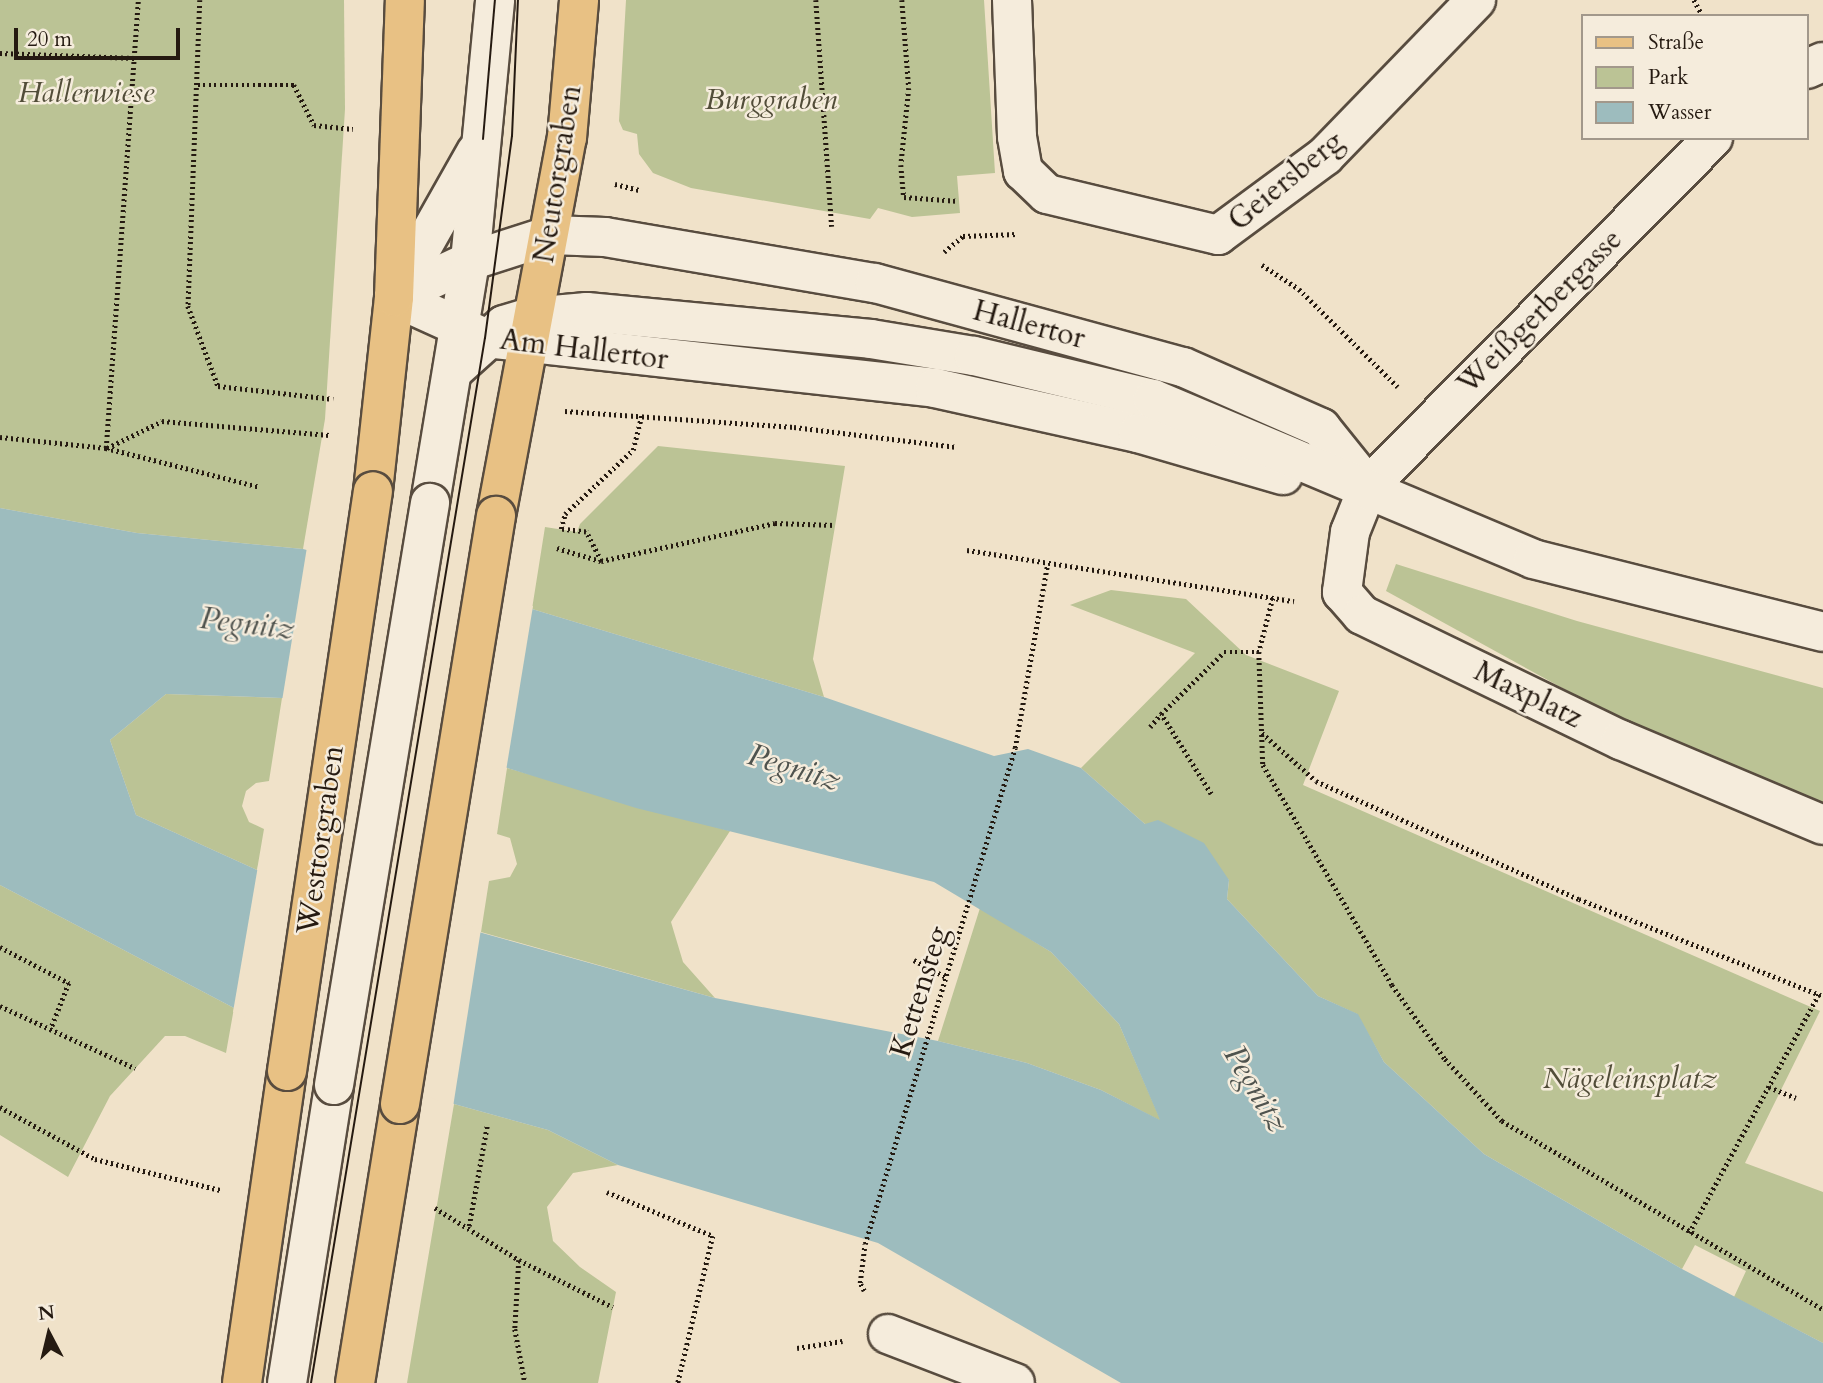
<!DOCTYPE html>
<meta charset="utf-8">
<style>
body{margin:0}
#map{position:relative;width:1823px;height:1383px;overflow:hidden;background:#f0e2c9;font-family:Cardo,serif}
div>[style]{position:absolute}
.green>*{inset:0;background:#bbc395}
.water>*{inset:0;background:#9dbcbe}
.pier>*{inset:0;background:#f0e2c9}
.path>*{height:4.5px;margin-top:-2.25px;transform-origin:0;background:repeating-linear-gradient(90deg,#251a11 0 2px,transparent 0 5.5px)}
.roads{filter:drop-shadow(2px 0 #584c3f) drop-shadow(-2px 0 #584c3f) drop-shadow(0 2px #584c3f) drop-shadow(0 -2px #584c3f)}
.minor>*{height:38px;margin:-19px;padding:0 19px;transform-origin:19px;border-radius:19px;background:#f5ecdc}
.major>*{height:38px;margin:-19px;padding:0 19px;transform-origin:19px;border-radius:19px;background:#e8c184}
.tram>*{height:2px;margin:-1px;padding:0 1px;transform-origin:1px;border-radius:1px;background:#251a11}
.bridges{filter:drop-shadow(2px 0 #584c3f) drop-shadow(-2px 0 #584c3f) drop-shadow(0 2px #584c3f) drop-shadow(0 -2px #584c3f)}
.minor-bridge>*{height:38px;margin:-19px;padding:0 19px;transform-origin:19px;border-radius:19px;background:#f5ecdc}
.major-bridge>*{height:38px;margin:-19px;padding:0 19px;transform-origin:19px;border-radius:19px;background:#e8c184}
span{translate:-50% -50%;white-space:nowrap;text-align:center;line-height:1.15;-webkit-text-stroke:5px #f5ecdc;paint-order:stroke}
.park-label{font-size:30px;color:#524d39;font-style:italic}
.street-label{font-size:30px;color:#251a11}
.water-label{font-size:32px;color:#4f534e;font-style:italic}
.legend{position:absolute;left:1581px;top:14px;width:228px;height:126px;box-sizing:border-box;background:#f5ecdc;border:2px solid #a2988b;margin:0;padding:9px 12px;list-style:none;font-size:21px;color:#251a11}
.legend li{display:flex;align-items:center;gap:14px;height:35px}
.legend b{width:35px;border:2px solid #a2988b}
.north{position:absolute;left:14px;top:1299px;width:70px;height:70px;-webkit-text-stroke:5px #f5ecdc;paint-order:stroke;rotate:353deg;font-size:19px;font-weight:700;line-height:28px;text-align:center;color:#251a11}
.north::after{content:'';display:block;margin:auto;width:24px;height:32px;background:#251a11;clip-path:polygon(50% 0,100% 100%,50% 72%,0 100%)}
.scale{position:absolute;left:14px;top:28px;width:166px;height:32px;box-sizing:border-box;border:4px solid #251a11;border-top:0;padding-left:9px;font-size:21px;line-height:24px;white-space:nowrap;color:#251a11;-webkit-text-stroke:5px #f5ecdc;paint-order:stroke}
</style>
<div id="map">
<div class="green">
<div style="clip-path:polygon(0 0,344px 0,345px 109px,325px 419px,303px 549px,137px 533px,0 508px)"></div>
<div style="clip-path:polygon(626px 0,984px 0,995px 173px,957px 176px,960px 213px,912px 217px,878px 208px,870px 219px,691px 188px,653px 173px,639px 154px,637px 134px,623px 130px,619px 121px)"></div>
<div style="clip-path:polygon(658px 446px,845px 466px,813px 659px,824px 697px,532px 609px,545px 527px,577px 532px,580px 524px)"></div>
<div style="clip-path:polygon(1396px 564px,1577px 621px,1823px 688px,1823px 805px,1626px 723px,1386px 591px)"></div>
<div style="clip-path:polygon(1111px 590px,1186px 599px,1246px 655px,1339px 691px,1303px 785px,1820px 1011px,1745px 1163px,1823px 1192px,1823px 1343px,1734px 1297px,1746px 1271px,1695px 1245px,1682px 1269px,1484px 1154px,1384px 1062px,1357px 1014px,1318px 996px,1227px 899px,1229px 880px,1145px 824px,1081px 768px,1195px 653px,1070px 605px)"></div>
<div style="clip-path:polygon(166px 694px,282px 698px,269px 781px,256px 783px,246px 791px,242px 806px,249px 822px,264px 829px,257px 870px,136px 815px,110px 740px)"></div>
<div style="clip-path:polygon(507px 768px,730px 831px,671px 922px,683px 962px,715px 998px,481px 932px,489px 881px,510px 877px,517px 864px,510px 838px,497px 834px)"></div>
<div style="clip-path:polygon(0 885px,234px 1008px,226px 1053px,185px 1036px,165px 1036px,110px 1096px,68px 1177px,0 1135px)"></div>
<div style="clip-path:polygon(980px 908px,1051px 952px,1119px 1024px,1161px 1121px,1101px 1090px,1027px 1063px,938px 1041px)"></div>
<div style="clip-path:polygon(454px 1104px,548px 1130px,618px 1165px,573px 1173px,547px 1207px,553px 1241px,580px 1267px,616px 1292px,598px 1383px,407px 1383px)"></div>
</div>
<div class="water">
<div style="clip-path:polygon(evenodd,0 508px,137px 533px,303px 549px,532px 609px,824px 697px,994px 756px,1028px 749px,1081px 768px,1145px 824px,1158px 820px,1204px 843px,1229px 880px,1227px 899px,1318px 996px,1358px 1014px,1384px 1062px,1484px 1154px,1682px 1269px,1823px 1343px,1823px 1383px,1121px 1383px,878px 1243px,618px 1165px,548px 1130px,454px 1104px,234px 1008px,0 885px,0 508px,166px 694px,282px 698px,636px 808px,934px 882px,1051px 952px,1119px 1024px,1160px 1120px,1101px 1090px,1027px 1063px,938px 1041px,715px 998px,257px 870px,136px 815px,110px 740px,166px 694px)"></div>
</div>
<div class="pier">
<div style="clip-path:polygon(307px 547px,533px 606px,506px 771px,282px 701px)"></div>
<div style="clip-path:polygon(258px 866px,481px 929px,453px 1107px,233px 1012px)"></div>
</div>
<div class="path">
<div style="left:200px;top:0;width:306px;rotate:92.2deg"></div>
<div style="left:188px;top:306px;width:85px;rotate:69.4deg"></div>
<div style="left:218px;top:386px;width:116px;rotate:6.4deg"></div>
<div style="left:816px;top:0;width:227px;rotate:86deg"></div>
<div style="left:902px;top:0;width:88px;rotate:85.5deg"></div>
<div style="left:909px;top:88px;width:77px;rotate:95.9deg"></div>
<div style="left:901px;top:165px;width:32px;rotate:85deg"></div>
<div style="left:904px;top:197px;width:55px;rotate:4.2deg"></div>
<div style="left:1694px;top:0;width:18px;rotate:61deg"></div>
<div style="left:0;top:53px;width:135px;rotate:2.1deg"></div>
<div style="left:198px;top:85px;width:96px"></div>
<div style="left:294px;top:85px;width:45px;rotate:63.4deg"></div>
<div style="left:314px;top:125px;width:39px;rotate:6deg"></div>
<div style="left:615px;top:184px;width:25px;rotate:14deg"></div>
<div style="left:944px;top:252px;width:25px;rotate:-40deg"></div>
<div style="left:963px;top:236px;width:54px;rotate:-2.1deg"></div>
<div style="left:1262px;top:265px;width:44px;rotate:33deg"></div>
<div style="left:1299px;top:289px;width:139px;rotate:44.7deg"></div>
<div style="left:565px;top:411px;width:230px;rotate:4deg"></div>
<div style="left:794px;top:427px;width:164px;rotate:7deg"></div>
<div style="left:0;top:437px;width:107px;rotate:5.9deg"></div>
<div style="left:106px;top:448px;width:159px;rotate:14.2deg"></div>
<div style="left:106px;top:448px;width:449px;rotate:-85.9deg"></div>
<div style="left:107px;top:448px;width:61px;rotate:-26.1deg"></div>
<div style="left:162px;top:421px;width:168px;rotate:4.8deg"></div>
<div style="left:557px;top:548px;width:46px;rotate:16.5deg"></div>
<div style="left:601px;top:561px;width:178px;rotate:-12.3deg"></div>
<div style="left:775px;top:523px;width:60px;rotate:1.9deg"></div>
<div style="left:967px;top:550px;width:331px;rotate:8.9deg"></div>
<div style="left:601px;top:561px;width:33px;rotate:-117deg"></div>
<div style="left:586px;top:532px;width:25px;rotate:-173deg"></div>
<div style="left:561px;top:529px;width:16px;rotate:-75deg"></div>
<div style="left:565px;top:514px;width:93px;rotate:-43.3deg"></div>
<div style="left:633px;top:450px;width:36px;rotate:-76deg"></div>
<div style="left:1273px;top:598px;width:56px;rotate:104.5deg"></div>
<div style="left:1259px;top:652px;width:113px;rotate:88deg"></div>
<div style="left:1263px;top:765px;width:255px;rotate:59.6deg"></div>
<div style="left:1392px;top:985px;width:91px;rotate:54.4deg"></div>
<div style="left:1445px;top:1059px;width:84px;rotate:47.4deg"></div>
<div style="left:1502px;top:1121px;width:372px;rotate:30.4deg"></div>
<div style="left:1150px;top:727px;width:17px;rotate:-50deg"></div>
<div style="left:1262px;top:733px;width:72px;rotate:41.6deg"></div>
<div style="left:1316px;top:781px;width:288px;rotate:24.2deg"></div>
<div style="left:1579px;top:899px;width:263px;rotate:21.7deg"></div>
<div style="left:1211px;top:794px;width:94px;rotate:-122deg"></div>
<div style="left:1161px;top:714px;width:88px;rotate:-44.5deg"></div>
<div style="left:1224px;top:652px;width:35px"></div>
<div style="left:0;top:947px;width:78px;rotate:27.6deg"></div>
<div style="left:69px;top:983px;width:49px;rotate:111.4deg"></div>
<div style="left:914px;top:960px;width:36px;rotate:28deg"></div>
<div style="left:0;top:1006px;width:149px;rotate:24.7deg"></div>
<div style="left:1769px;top:1087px;width:29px;rotate:22deg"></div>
<div style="left:0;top:1107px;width:108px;rotate:28.7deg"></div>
<div style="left:95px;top:1159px;width:129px;rotate:13.9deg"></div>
<div style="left:607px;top:1192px;width:115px;rotate:22.5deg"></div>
<div style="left:713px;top:1236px;width:151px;rotate:103.4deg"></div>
<div style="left:435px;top:1208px;width:99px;rotate:31.8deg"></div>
<div style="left:519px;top:1260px;width:105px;rotate:26.6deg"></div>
<div style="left:469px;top:1226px;width:102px;rotate:-79.8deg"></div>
<div style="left:1689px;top:1233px;width:272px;rotate:-61.5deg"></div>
<div style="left:519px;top:1260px;width:69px;rotate:93.3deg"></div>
<div style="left:515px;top:1329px;width:55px;rotate:79.5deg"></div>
<div style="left:864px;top:1291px;width:9px;rotate:-117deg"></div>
<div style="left:860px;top:1283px;width:39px;rotate:-83deg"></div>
<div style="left:865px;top:1244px;width:518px;rotate:-73.17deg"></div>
<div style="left:1015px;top:748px;width:185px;rotate:-80deg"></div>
<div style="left:797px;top:1348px;width:46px;rotate:-8.8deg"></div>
</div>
<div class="roads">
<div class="minor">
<div style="left:1012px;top:0;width:137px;rotate:87.9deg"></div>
<div style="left:1017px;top:137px;width:35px;rotate:80deg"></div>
<div style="left:1023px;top:171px;width:33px;rotate:44deg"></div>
<div style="left:1047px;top:194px;width:176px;rotate:13.5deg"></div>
<div style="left:1218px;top:235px;width:133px;rotate:-36.4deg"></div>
<div style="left:1325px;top:156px;width:217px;rotate:-45.9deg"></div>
<div style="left:1807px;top:69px;width:17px;rotate:-24deg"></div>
<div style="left:1713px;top:138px;width:491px;rotate:134.7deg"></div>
<div style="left:1368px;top:487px;width:48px;rotate:111.8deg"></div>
<div style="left:1350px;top:532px;width:61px;rotate:97.6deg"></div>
<div style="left:1342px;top:592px;width:30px;rotate:49deg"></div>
<div style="left:1362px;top:615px;width:288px;rotate:25.8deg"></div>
<div style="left:1621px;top:740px;width:219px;rotate:22.8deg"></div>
<div style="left:394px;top:297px;width:84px;rotate:-25.3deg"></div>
<div style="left:470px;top:261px;width:85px;rotate:-17.8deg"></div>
<div style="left:551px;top:235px;width:54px;rotate:2.1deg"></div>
<div style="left:605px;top:237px;width:274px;rotate:9.7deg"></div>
<div style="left:875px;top:283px;width:319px;rotate:15.3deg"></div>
<div style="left:1183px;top:367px;width:151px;rotate:23.8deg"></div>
<div style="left:1321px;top:428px;width:73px;rotate:51.1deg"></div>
<div style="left:394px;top:297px;width:100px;rotate:24.3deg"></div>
<div style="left:485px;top:338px;width:453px;rotate:6.3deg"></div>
<div style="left:935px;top:388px;width:208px;rotate:12.5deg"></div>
<div style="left:1138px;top:433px;width:151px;rotate:16.2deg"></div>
<div style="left:394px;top:297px;width:167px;rotate:-60.5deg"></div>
<div style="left:454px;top:370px;width:67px;rotate:-42deg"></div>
<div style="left:504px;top:325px;width:28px;rotate:-17deg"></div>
<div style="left:531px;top:317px;width:56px;rotate:-5.1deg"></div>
<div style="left:587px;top:312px;width:285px;rotate:5.4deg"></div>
<div style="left:871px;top:339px;width:104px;rotate:9.4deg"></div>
<div style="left:974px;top:356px;width:184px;rotate:13.5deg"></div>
<div style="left:1153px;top:399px;width:412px;rotate:22.8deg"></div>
<div style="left:1533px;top:559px;width:299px;rotate:14.1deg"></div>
<div style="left:430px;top:503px;width:245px;rotate:-80.6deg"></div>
<div style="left:470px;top:261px;width:262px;rotate:-84.5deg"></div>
<div style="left:888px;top:1334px;width:136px;rotate:21.1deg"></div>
<div style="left:287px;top:1383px;width:302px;rotate:-81deg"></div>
</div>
<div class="major">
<div style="left:373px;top:491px;width:195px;rotate:-83.8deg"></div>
<div style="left:394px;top:297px;width:297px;rotate:-87.9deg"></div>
<div style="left:496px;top:516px;width:385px;rotate:-79.4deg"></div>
<div style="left:567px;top:138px;width:139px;rotate:-85deg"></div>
<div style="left:242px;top:1383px;width:315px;rotate:-81.8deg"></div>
<div style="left:355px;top:1383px;width:283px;rotate:-80.8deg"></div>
</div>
</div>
<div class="tram">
<div style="left:483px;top:139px;width:140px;rotate:-85.1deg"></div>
<div style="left:311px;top:1383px;width:1059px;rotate:-80.55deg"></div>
<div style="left:485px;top:338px;width:204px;rotate:-82.4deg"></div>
<div style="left:512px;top:136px;width:136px;rotate:-87.5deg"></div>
</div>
<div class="bridges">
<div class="minor-bridge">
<div style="left:334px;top:1085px;width:590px;rotate:-80.63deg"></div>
</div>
<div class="major-bridge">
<div style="left:287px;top:1071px;width:586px;rotate:-81.57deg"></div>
<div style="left:400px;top:1104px;width:596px;rotate:-80.73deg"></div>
</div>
</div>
<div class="park-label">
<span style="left:86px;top:93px">Hallerwiese</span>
<span style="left:771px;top:100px">Burggraben</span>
<span style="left:1630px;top:1079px">Nägeleinsplatz</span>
</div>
<div class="street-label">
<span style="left:558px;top:174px;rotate:-81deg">Neutorgraben</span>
<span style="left:1286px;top:181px;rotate:-39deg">Geiersberg</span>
<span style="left:1540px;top:312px;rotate:-45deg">Weißgerbergasse</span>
<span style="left:1029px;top:325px;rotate:15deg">Hallertor</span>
<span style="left:584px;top:350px;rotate:7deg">Am Hallertor</span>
<span style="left:1528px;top:695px;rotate:26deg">Maxplatz</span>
<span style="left:321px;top:840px;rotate:-82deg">Westtorgraben</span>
<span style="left:920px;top:992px;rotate:-73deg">Kettensteg</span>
</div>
<div class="water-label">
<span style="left:247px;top:624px;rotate:7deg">Pegnitz</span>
<span style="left:794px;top:768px;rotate:17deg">Pegnitz</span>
<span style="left:1256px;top:1089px;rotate:59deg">Pegnitz</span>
</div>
<ul class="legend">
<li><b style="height:9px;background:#e8c184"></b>Straße</li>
<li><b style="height:19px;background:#bbc395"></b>Park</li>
<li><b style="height:19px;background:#9dbcbe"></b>Wasser</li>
</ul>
<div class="north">N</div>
<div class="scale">20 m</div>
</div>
